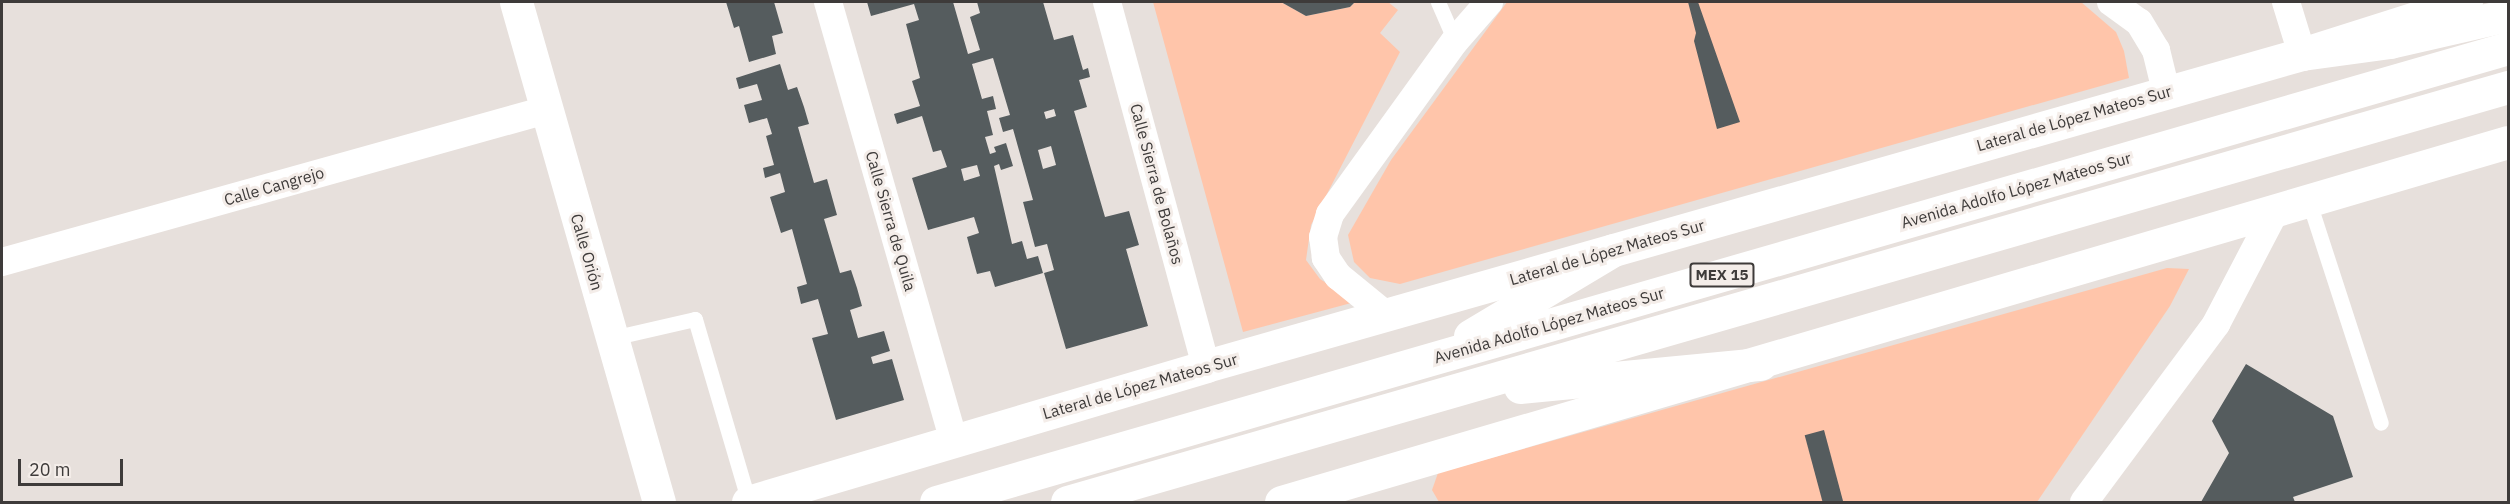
<!DOCTYPE html>
<meta charset="utf-8">
<style>
body{margin:0}
#map{position:relative;width:2510px;height:504px;overflow:hidden;background:#e7e0dc;font-family:"IBM Plex Sans",sans-serif}
div>[style]{position:absolute}
.green>*{inset:0;background:#ffc5aa}
.building>*{inset:0;background:#555c5e;transform-origin:0 0}
.service>*{height:15px;margin:-7.5px;padding:0 7.5px;transform-origin:7.5px;border-radius:7.5px;background:#fff}
.minor>*{height:28px;margin:-14px;padding:0 14px;transform-origin:14px;border-radius:14px;background:#fff}
.tertiary>*{height:33px;margin:-16.5px;padding:0 16.5px;transform-origin:16.5px;border-radius:16.5px;background:#fff}
.secondary>*{height:33px;margin:-16.5px;padding:0 16.5px;transform-origin:16.5px;border-radius:16.5px;background:#fff}
.primary>*{height:33px;margin:-16.5px;padding:0 16.5px;transform-origin:16.5px;border-radius:16.5px;background:#fff}
span{translate:-50% -50%;white-space:nowrap;text-align:center;line-height:1.15;-webkit-text-stroke:6px #f4ede9;paint-order:stroke}
.shield-label span{padding:2px 4px;background:#f4ede9;border:2px solid;border-radius:4px;-webkit-text-stroke-width:0}
.shield-label{font-size:15px;color:#3e3b3a;font-weight:700}
.street-label{font-size:16px;color:#3e3b3a}
.frame{position:absolute;inset:0;border:3px solid #3e3b3a;pointer-events:none}
.scale{position:absolute;left:18px;top:459px;width:105px;height:27px;box-sizing:border-box;border:3px solid #3e3b3a;border-top:0;padding-left:8px;font-size:18px;line-height:21px;white-space:nowrap;color:#3e3b3a;-webkit-text-stroke:4px #f4ede9;paint-order:stroke}
</style>
<div id="map">
<div class="green">
<div style="clip-path:polygon(1153px 2px,1281px 2px,1306px 16px,1350px 7px,1355px 2px,1388px 2px,1398px 10px,1380px 33px,1400px 52px,1311px 225px,1306px 260px,1320px 279px,1355px 302px,1243px 332px)"></div>
<div style="clip-path:polygon(1507px 2px,2081px 2px,2116px 32px,2124px 51px,2129px 78px,1400px 284px,1370px 278px,1354px 262px,1348px 235px,1391px 160px)"></div>
<div style="clip-path:polygon(2167px 268px,2189px 269px,2170px 306px,2037px 502px,1439px 502px,1432px 490px,1438px 473px)"></div>
</div>
<div class="building">
<div style="clip-path:polygon(726px 2px,774px 2px,783px 33px,772px 36px,776px 54px,749px 62px,739px 26px,734px 28px)"></div>
<div style="clip-path:polygon(evenodd,867px 2px,953px 2px,968px 54px,980px 50px,970px 17px,980px 13px,977px 2px,1043px 2px,1054px 40px,1073px 35px,1083px 70px,1088px 68px,1090px 77px,1079px 80px,1087px 107px,1074px 111px,1105px 217px,1129px 211px,1139px 245px,1126px 249px,1148px 326px,1066px 349px,1044px 273px,1054px 270px,1047px 244px,1035px 247px,1023px 202px,1033px 200px,1013px 129px,1003px 132px,999px 118px,1010px 115px,993px 58px,972px 64px,982px 99px,993px 96px,996px 109px,987px 111px,993px 135px,985px 137px,990px 154px,996px 152px,994px 147px,1006px 143px,1013px 166px,1001px 170px,999px 164px,994px 166px,1012px 244px,1022px 241px,1027px 259px,1038px 256px,1043px 273px,995px 287px,990px 271px,977px 274px,972px 256px,967px 237px,979px 233px,974px 217px,928px 230px,912px 178px,947px 167px,941px 150px,933px 152px,922px 116px,897px 124px,894px 114px,920px 106px,912px 81px,920px 78px,906px 24px,919px 20px,914px 4px,871px 16px,867px 2px,1054px 109px,1056px 116px,1046px 119px,1044px 112px,1054px 109px,867px 2px,1051px 146px,1056px 165px,1043px 169px,1038px 150px,1051px 146px,867px 2px,977px 165px,980px 176px,964px 181px,961px 169px,977px 165px)"></div>
<div style="clip-path:polygon(1281px 2px,1355px 2px,1350px 7px,1306px 16px)"></div>
<div style="clip-path:polygon(1688px 2px,1698px 2px,1740px 122px,1717px 129px,1694px 41px,1696px 33px)"></div>
<div style="clip-path:polygon(780px 64px,788px 90px,797px 87px,804px 107px,809px 124px,798px 127px,814px 183px,827px 179px,837px 215px,824px 219px,840px 273px,851px 270px,857px 288px,862px 306px,850px 310px,858px 338px,884px 331px,890px 351px,871px 357px,873px 364px,892px 359px,904px 400px,836px 420px,812px 338px,828px 334px,818px 299px,801px 304px,797px 287px,807px 284px,792px 229px,781px 233px,770px 197px,785px 192px,780px 173px,765px 178px,763px 168px,774px 165px,766px 136px,772px 134px,767px 118px,749px 123px,744px 105px,762px 100px,757px 84px,739px 89px,736px 78px)"></div>
<div style="clip-path:polygon(2246px 364px,2333px 416px,2353px 477px,2293px 497px,2295px 502px,2201px 502px,2229px 453px,2212px 421px)"></div>
<div style="left:1824px;top:430px;width:74px;height:20px;rotate:75deg"></div>
</div>
<div class="service">
<div style="left:1438px;top:2px;width:43px;rotate:66.4deg"></div>
<div style="left:2309px;top:202px;width:232px;rotate:72deg"></div>
<div style="left:612px;top:338px;width:85px;rotate:-12.9deg"></div>
<div style="left:695px;top:319px;width:191px;rotate:73.6deg"></div>
</div>
<div class="minor">
<div style="left:828px;top:2px;width:457px;rotate:74deg"></div>
<div style="left:1107px;top:2px;width:377px;rotate:74.8deg"></div>
<div style="left:2111px;top:2px;width:34px;rotate:36deg"></div>
<div style="left:2139px;top:22px;width:33px;rotate:59deg"></div>
<div style="left:2156px;top:50px;width:42px;rotate:76.3deg"></div>
<div style="left:2286px;top:2px;width:54px;rotate:72.9deg"></div>
<div style="left:2px;top:262px;width:565px;rotate:-15.61deg"></div>
<div style="left:1386px;top:315px;width:62px;rotate:-140.9deg"></div>
<div style="left:1338px;top:276px;width:22px;rotate:-124deg"></div>
<div style="left:1326px;top:258px;width:21px;rotate:-98deg"></div>
<div style="left:1323px;top:237px;width:24px;rotate:-73deg"></div>
<div style="left:1330px;top:214px;width:213px;rotate:-54.2deg"></div>
<div style="left:1455px;top:41px;width:52px;rotate:-48.9deg"></div>
<div style="left:2084px;top:502px;width:222px;rotate:-53.4deg"></div>
<div style="left:2216px;top:324px;width:125px;rotate:-62.4deg"></div>
</div>
<div class="tertiary">
<div style="left:516px;top:2px;width:520px;rotate:74.04deg"></div>
</div>
<div class="secondary">
<div style="left:748px;top:502px;width:478px;rotate:-16.5deg"></div>
<div style="left:1206px;top:366px;width:1140px;rotate:-15.89deg"></div>
<div style="left:2302px;top:54px;width:172px;rotate:-17.6deg"></div>
<div style="left:1281px;top:502px;width:1279px;rotate:-16.35deg"></div>
</div>
<div class="primary">
<div style="left:2302px;top:54px;width:89px;rotate:-7.8deg"></div>
<div style="left:2390px;top:42px;width:121px;rotate:-12.9deg"></div>
<div style="left:1470px;top:336px;width:167px;rotate:-31deg"></div>
<div style="left:1520px;top:387px;width:242px;rotate:-5.5deg"></div>
<div style="left:936px;top:502px;width:1636px;rotate:-16.11deg"></div>
<div style="left:1067px;top:502px;width:1500px;rotate:-16.07deg"></div>
</div>
<div class="shield-label">
<span style="left:1722px;top:275px">MEX 15</span>
</div>
<div class="street-label">
<span style="left:2074px;top:118px;rotate:-16deg">Lateral de López Mateos Sur</span>
<span style="left:1157px;top:184px;rotate:75deg">Calle Sierra de Bolaños</span>
<span style="left:274px;top:186px;rotate:-16deg">Calle Cangrejo</span>
<span style="left:2016px;top:190px;rotate:-16deg">Avenida Adolfo López Mateos Sur</span>
<span style="left:891px;top:221px;rotate:74deg">Calle Sierra de Quila</span>
<span style="left:587px;top:252px;rotate:74deg">Calle Orión</span>
<span style="left:1607px;top:252px;rotate:-16deg">Lateral de López Mateos Sur</span>
<span style="left:1549px;top:325px;rotate:-16deg">Avenida Adolfo López Mateos Sur</span>
<span style="left:1140px;top:386px;rotate:-16deg">Lateral de López Mateos Sur</span>
</div>
<div class="frame"></div>
<div class="scale">20 m</div>
</div>
